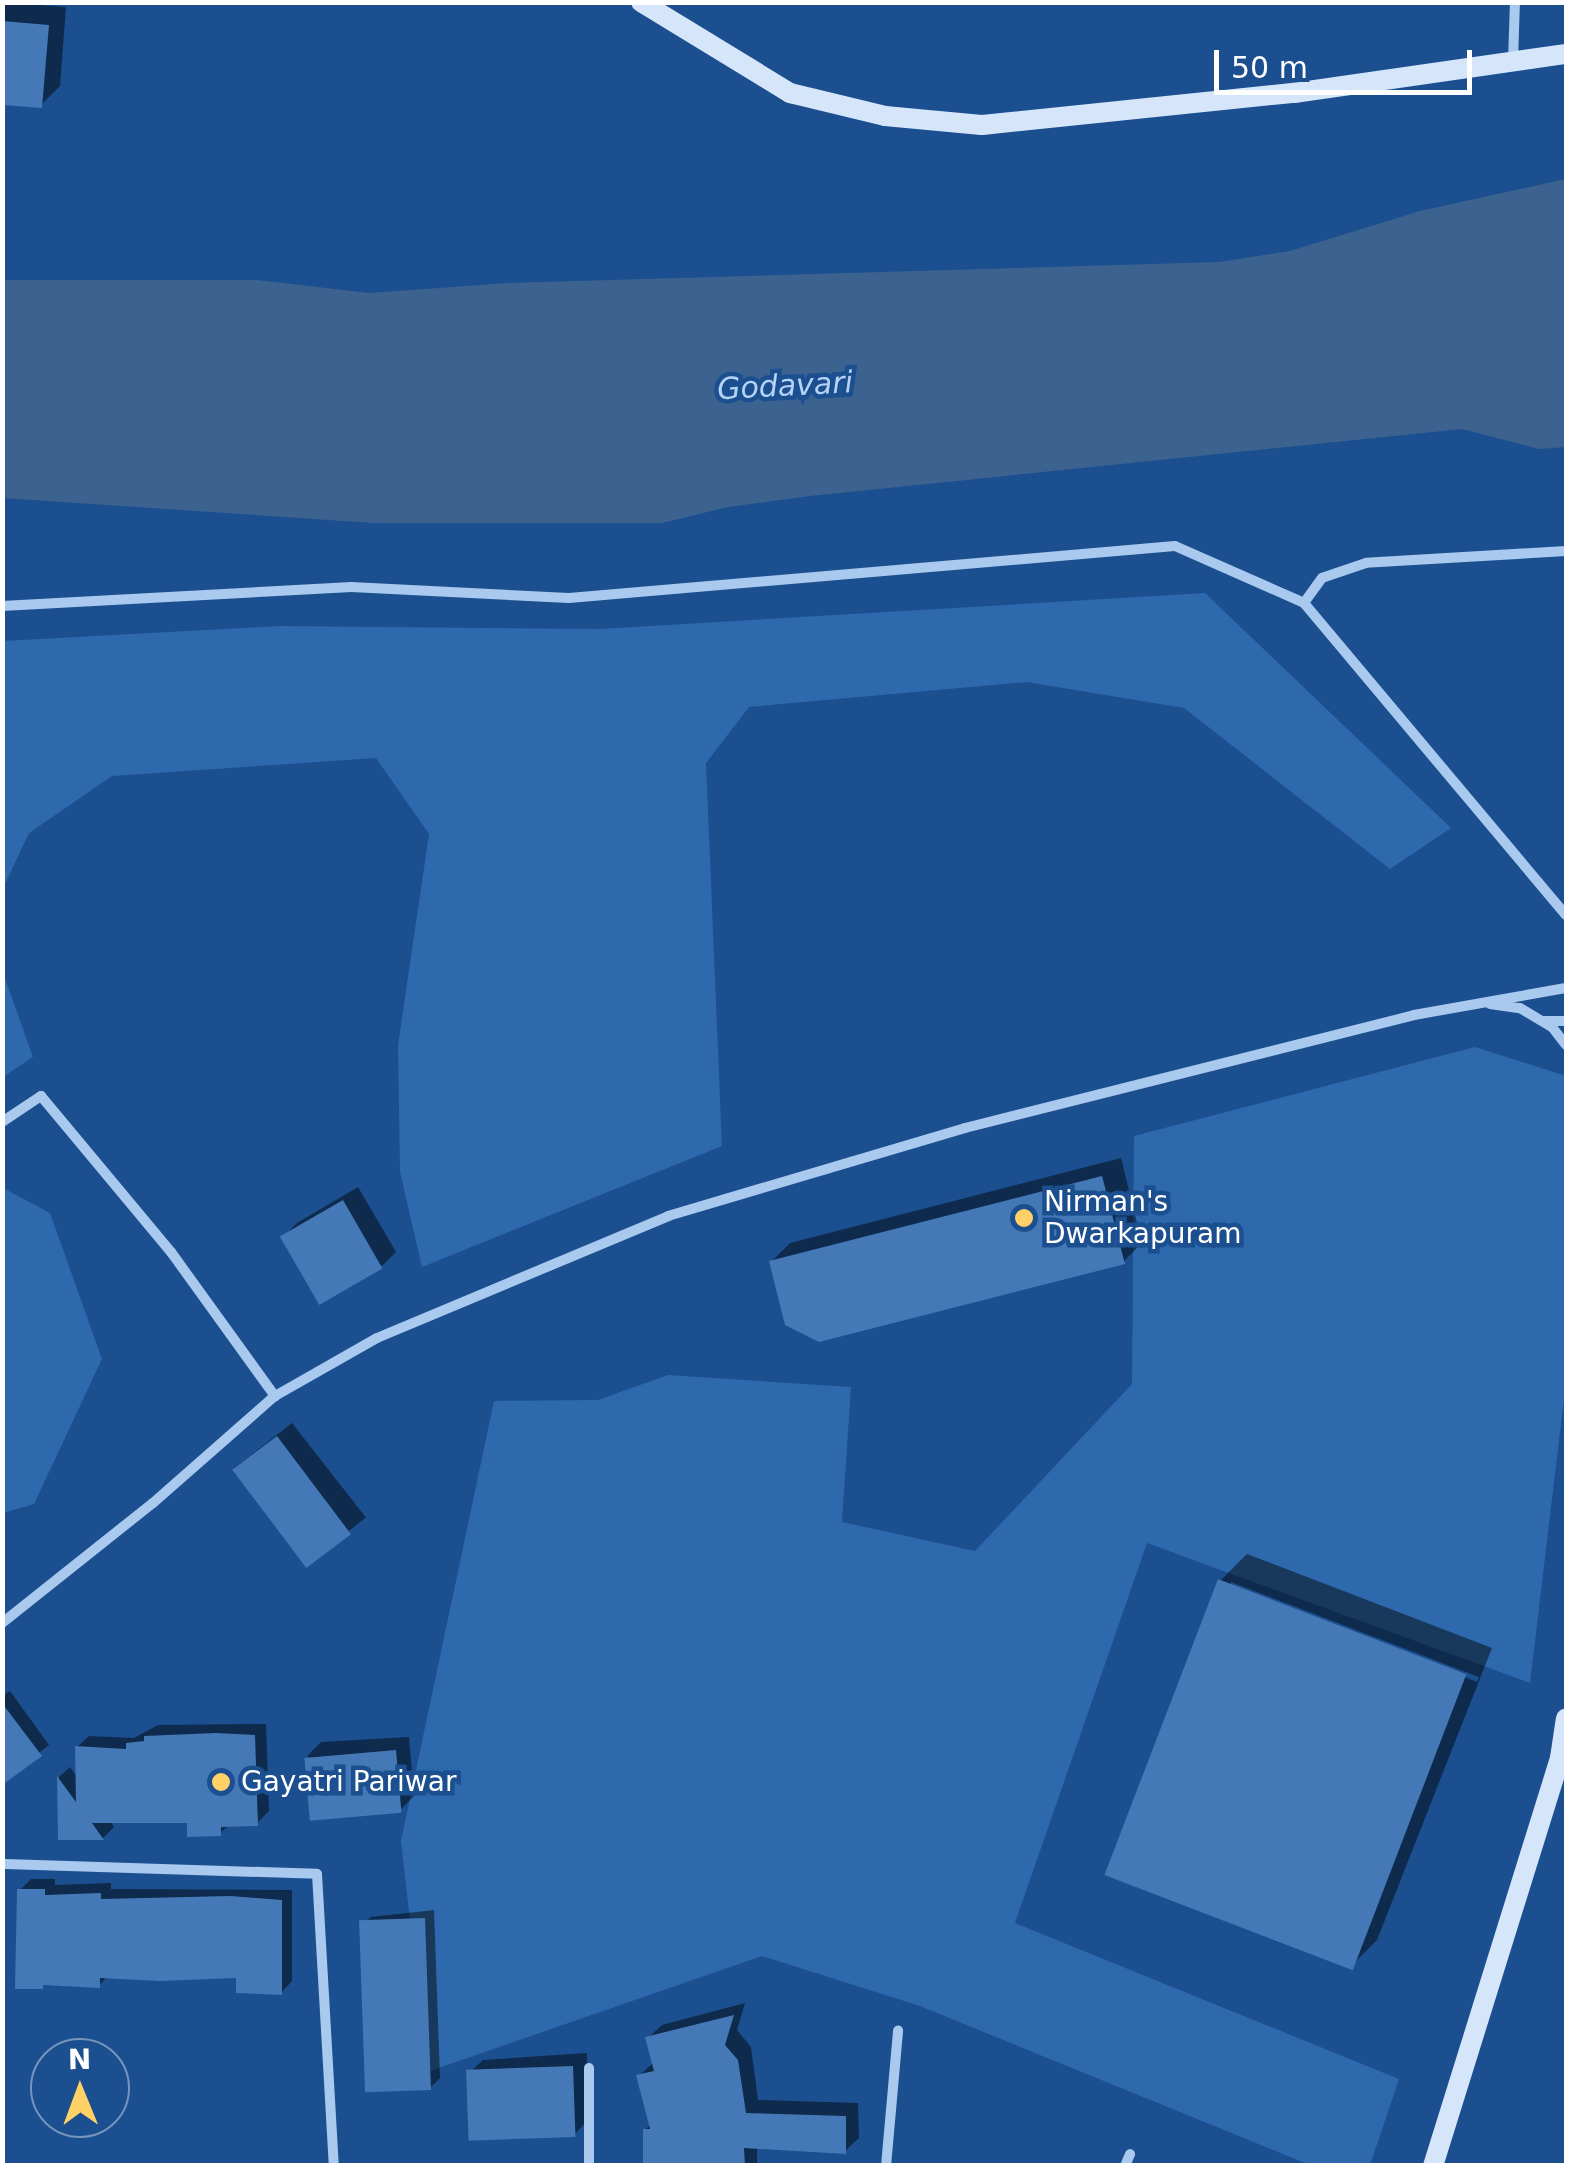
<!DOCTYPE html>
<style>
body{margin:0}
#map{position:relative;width:1569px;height:2168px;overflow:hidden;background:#1b4f8f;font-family:"DejaVu Sans",sans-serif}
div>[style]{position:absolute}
.green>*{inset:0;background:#2e69ad}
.water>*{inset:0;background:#3c6290}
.shadow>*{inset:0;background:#0007;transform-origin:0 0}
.building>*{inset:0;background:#4478b7;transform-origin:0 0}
.street>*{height:10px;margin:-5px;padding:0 5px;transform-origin:5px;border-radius:5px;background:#a9c9ee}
.secondary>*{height:20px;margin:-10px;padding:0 10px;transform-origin:10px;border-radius:10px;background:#d6e6fa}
.dots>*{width:28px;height:28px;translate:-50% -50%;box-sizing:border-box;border:5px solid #1b4f8f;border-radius:50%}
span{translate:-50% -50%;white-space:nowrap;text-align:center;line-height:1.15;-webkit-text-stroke:9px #1b4f8f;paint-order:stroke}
.poi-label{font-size:28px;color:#fff}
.left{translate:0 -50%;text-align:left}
.water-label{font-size:30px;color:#b5d3f5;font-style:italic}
.frame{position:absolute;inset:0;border:5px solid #fff;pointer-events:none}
.north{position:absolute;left:30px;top:2038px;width:100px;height:100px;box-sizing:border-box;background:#1b4f8f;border:2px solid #7695bc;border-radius:50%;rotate:359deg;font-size:28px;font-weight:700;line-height:40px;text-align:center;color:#fff}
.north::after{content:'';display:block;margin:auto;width:35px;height:45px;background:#ffd166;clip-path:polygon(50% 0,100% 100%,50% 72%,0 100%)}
.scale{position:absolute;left:1214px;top:50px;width:258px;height:45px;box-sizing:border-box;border:5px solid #fff;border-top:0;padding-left:12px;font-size:30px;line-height:35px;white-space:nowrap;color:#fff;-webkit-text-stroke:8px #1b4f8f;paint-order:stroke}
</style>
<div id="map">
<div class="green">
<div style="clip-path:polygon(1205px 593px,1451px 828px,1390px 869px,1184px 708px,1027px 682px,749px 707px,706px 763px,722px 1146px,422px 1267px,400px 1172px,398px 1045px,429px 834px,376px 758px,112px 776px,29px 833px,3px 888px,3px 641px,280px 626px,600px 629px)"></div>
<div style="clip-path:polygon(2px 970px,33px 1057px,3px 1077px,2px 1077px)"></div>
<div style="clip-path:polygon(1475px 1047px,1566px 1076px,1566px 1382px,1530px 1683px,1147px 1543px,1015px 1923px,1399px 2079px,1370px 2165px,1310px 2165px,920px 2006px,762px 1956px,427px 2072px,401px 1841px,494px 1401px,598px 1400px,668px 1375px,851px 1387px,842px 1522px,975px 1551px,1132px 1384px,1134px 1136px)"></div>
<div style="clip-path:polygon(3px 1188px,50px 1213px,102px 1359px,34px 1504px,3px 1513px)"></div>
</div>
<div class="water">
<div style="clip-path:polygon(1566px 179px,1566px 447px,1539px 449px,1462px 429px,810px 496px,728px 507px,662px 523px,373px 523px,3px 498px,3px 280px,257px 280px,369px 293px,508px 283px,1219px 262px,1290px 251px,1420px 211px)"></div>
</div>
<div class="shadow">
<div style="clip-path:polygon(2px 2px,66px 7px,60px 86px,41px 105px,2px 102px)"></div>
<div style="clip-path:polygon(1121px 1158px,1142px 1243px,1123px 1262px,771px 1262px,790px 1243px)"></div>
<div style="clip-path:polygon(358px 1187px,396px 1252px,382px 1266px,283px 1237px,297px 1223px)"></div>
<div style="left:292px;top:1423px;width:120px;height:73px;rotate:52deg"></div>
<div style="clip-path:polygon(evenodd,1247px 1554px,1492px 1648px,1377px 1940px,1350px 1967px,1220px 1581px,1247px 1554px,1231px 1582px,1479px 1677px,1477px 1682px,1231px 1587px,1231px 1582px)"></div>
<div style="clip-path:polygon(10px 1691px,49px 1745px,2px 1782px,2px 1696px)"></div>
<div style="clip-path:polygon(266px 1724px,269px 1811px,257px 1823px,230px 1824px,220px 1833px,189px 1820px,110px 1821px,114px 1827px,103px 1838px,60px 1838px,59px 1777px,70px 1767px,78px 1778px,77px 1747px,89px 1736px,134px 1738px,158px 1725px)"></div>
<div style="clip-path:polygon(409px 1737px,414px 1796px,400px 1810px,307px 1756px,321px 1742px)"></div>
<div style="clip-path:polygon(31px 1879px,55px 1879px,55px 1885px,111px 1883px,111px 1889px,292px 1890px,292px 1981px,281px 1993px,239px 1975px,108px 1976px,99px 1985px,46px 1983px,42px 1986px,20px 1890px)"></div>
<div style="clip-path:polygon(434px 1910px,440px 2078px,431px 2087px,361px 1927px,371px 1917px)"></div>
<div style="clip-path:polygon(745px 2003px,737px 2030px,751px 2047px,758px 2100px,858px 2103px,859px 2138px,845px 2151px,757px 2146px,757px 2166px,646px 2166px,645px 2130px,651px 2124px,639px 2076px,653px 2063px,648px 2038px,662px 2025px)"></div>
<div style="clip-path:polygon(587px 2053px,588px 2120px,574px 2135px,468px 2074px,483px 2060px)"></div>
</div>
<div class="building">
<div style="clip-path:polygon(2px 21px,49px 25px,42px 108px,2px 105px)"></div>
<div style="clip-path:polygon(1102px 1176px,1125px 1264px,819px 1342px,785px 1325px,769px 1261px)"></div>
<div style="left:343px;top:1200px;width:79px;height:73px;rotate:60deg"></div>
<div style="left:277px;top:1436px;width:123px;height:56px;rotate:53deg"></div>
<div style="left:1218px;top:1579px;width:266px;height:317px;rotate:21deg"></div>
<div style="clip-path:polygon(2px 1703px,42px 1756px,2px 1785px)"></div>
<div style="clip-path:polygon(216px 1733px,255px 1735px,258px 1826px,221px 1827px,221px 1836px,187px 1837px,187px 1823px,92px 1823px,104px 1840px,58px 1840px,57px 1776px,76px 1802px,75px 1746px,126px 1749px,126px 1743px,144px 1741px,144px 1736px)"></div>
<div style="left:396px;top:1750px;width:63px;height:92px;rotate:85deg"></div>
<div style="clip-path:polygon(17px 1889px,45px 1889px,45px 1895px,101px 1893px,101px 1899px,230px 1896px,282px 1900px,282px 1995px,236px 1993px,236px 1978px,160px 1981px,100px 1978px,100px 1988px,43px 1985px,43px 1989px,15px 1989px)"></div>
<div style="left:425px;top:1918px;width:172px;height:66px;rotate:88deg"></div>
<div style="clip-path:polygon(734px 2015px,725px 2045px,738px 2060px,746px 2113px,846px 2116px,846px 2154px,744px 2148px,745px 2166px,643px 2166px,643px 2129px,650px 2129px,636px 2075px,654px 2071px,645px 2037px)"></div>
<div style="left:573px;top:2066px;width:71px;height:107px;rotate:88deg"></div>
</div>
<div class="street">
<div style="left:1513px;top:61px;width:59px;rotate:-88.1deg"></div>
<div style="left:1566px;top:551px;width:200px;rotate:176.6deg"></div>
<div style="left:1366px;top:563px;width:46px;rotate:161.2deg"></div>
<div style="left:1322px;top:578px;width:31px;rotate:126deg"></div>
<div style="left:1304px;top:603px;width:407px;rotate:50deg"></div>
<div style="left:2px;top:606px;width:350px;rotate:-3.1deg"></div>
<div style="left:351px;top:587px;width:218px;rotate:2.9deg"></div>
<div style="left:569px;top:598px;width:608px;rotate:-4.9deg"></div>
<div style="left:1175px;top:546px;width:141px;rotate:23.8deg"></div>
<div style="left:1490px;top:1004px;width:30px;rotate:8deg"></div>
<div style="left:1520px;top:1008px;width:37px;rotate:31deg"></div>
<div style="left:1552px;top:1027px;width:23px;rotate:52deg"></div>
<div style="left:1543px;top:1021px;width:23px"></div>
<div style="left:2px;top:1122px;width:47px;rotate:-33.7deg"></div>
<div style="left:41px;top:1096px;width:203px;rotate:50.2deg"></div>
<div style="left:171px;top:1252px;width:178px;rotate:54.2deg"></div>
<div style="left:2px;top:1623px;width:193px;rotate:-38.5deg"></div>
<div style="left:153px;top:1503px;width:162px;rotate:-41.3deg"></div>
<div style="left:275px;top:1396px;width:117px;rotate:-29.6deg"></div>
<div style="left:377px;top:1338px;width:316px;rotate:-22.7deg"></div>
<div style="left:668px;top:1216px;width:310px;rotate:-16.5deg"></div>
<div style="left:965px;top:1128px;width:463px;rotate:-14.1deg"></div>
<div style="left:1414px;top:1015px;width:154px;rotate:-10.1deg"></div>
<div style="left:5px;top:1864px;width:312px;rotate:1.8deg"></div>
<div style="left:317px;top:1874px;width:292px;rotate:86.7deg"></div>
<div style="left:589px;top:2166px;width:98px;rotate:-90deg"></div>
<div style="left:886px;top:2166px;width:136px;rotate:-84.9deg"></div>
<div style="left:1125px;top:2166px;width:13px;rotate:-67deg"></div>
</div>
<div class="secondary">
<div style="left:641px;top:2px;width:175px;rotate:31.4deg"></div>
<div style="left:790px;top:93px;width:98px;rotate:13.6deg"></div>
<div style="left:885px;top:116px;width:97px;rotate:5.3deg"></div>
<div style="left:982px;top:125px;width:314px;rotate:-5.9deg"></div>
<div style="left:1294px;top:93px;width:275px;rotate:-8.2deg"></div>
<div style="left:1433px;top:2166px;width:427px;rotate:-72.7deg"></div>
<div style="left:1560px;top:1758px;width:40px;rotate:-81.5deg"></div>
</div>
<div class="dots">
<div style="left:1024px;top:1218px;background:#ffd166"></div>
<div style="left:221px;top:1782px;background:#ffd166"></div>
</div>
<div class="poi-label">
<span class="left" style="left:1044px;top:1218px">Nirman's<br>Dwarkapuram</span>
<span class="left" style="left:241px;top:1782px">Gayatri Pariwar</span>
</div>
<div class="water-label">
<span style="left:785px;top:386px;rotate:-3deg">Godavari</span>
</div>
<div class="frame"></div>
<div class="north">N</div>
<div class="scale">50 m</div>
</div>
